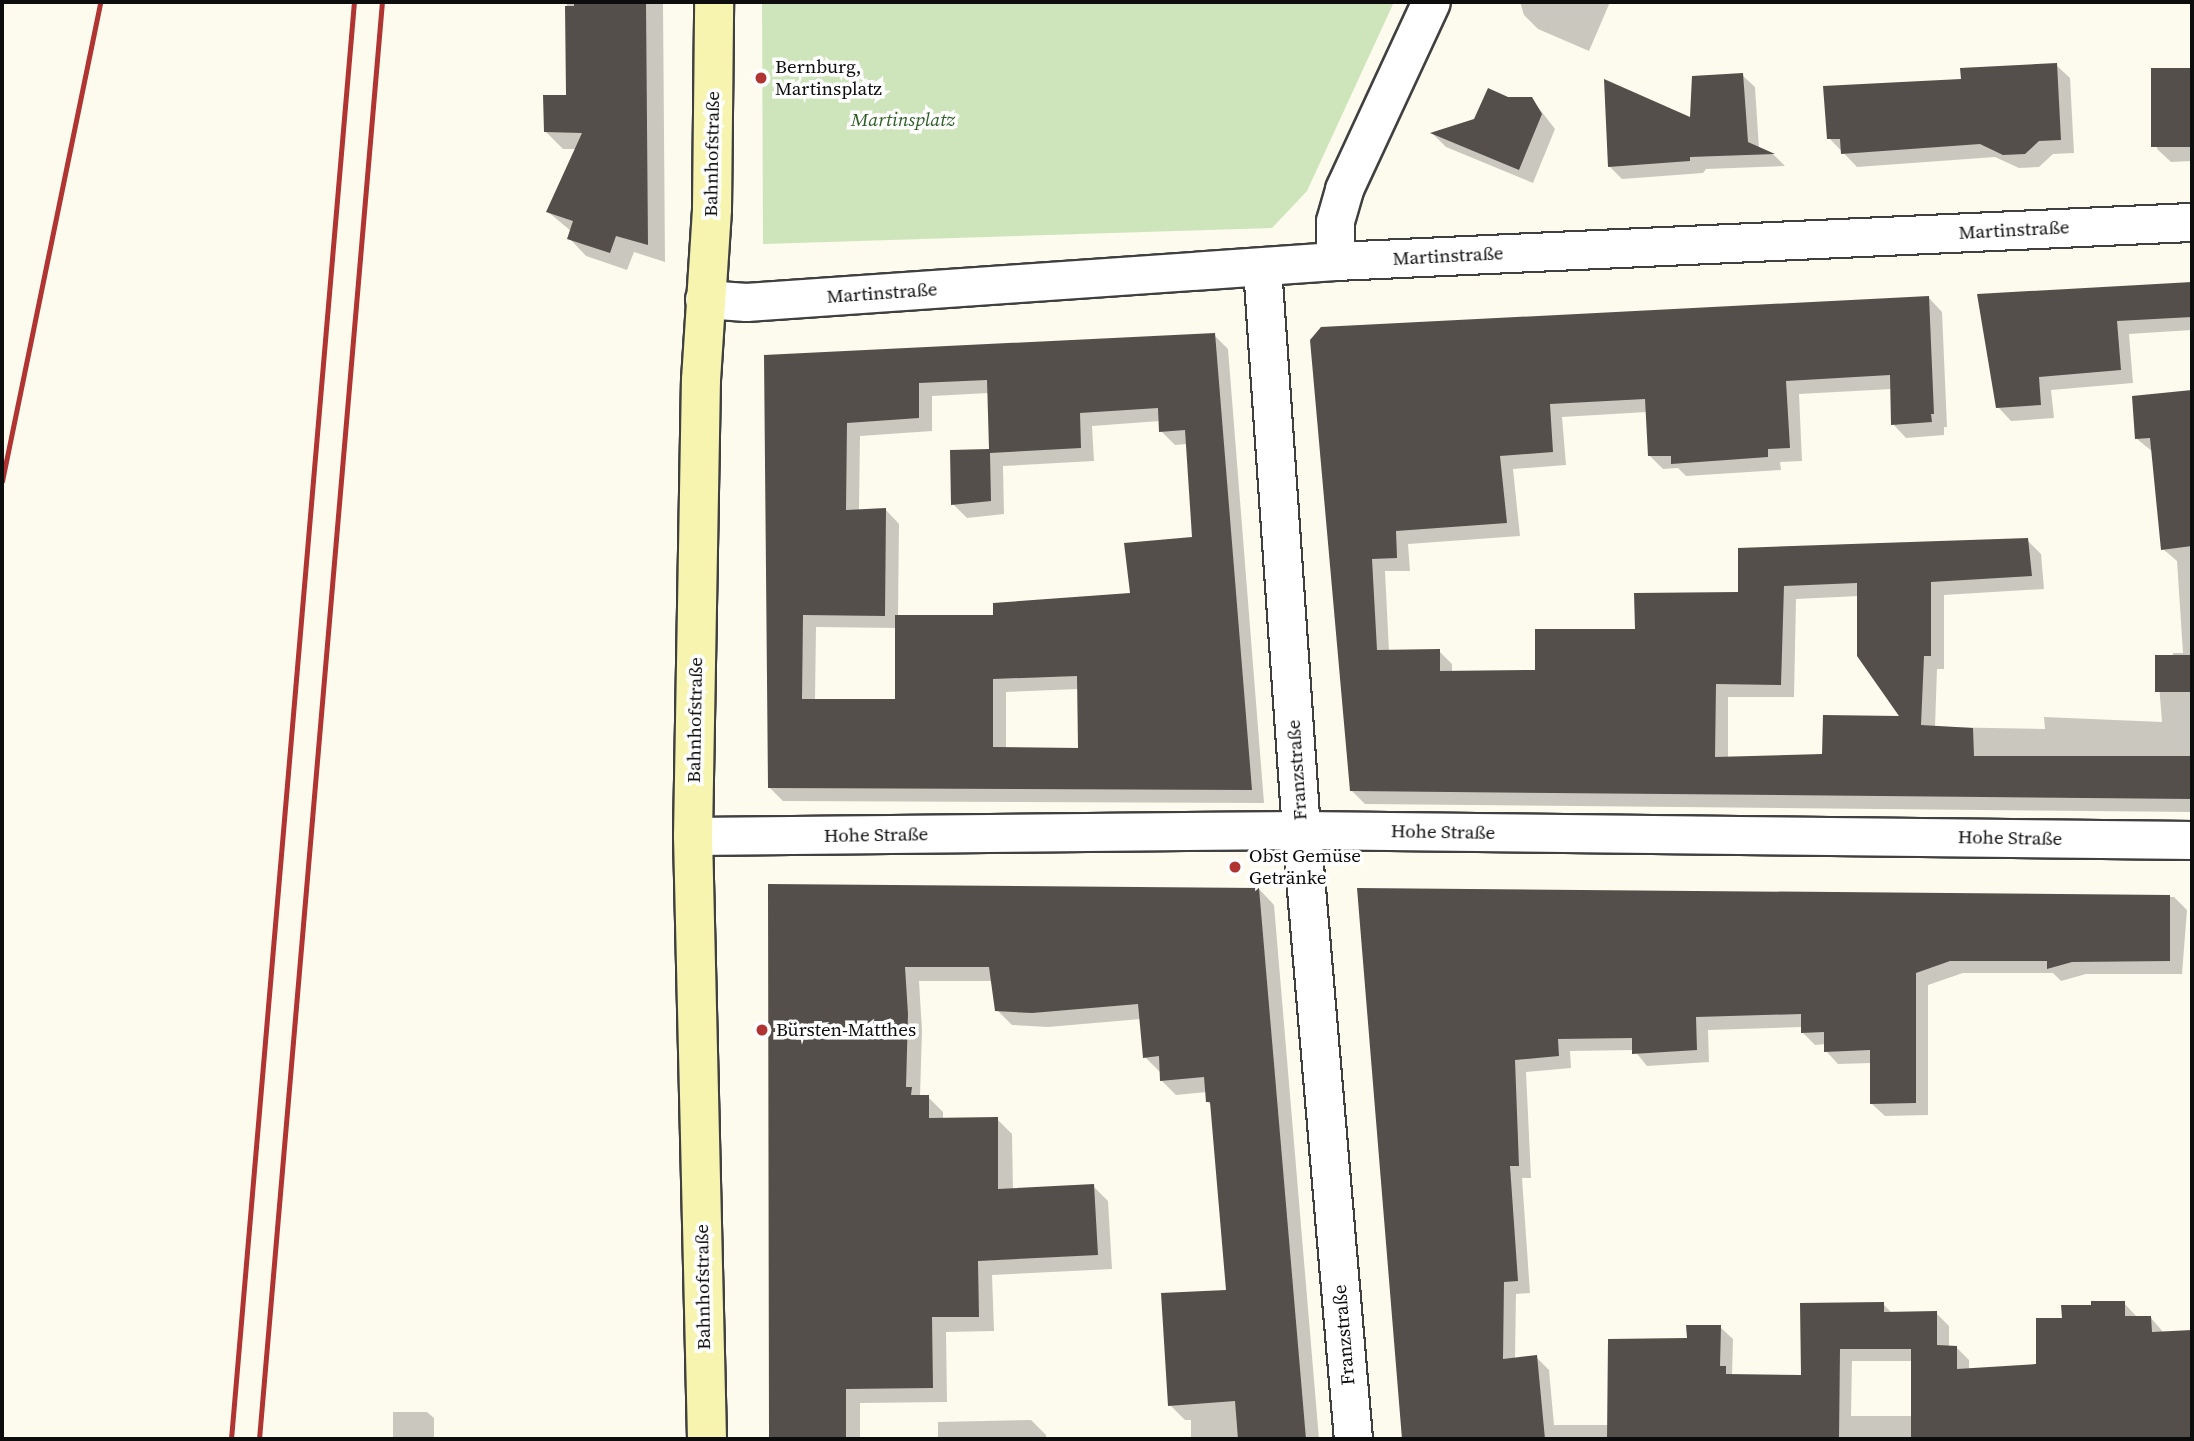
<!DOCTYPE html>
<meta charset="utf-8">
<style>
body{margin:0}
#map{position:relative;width:2194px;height:1441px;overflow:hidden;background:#fdfbee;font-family:"Source Serif 4",serif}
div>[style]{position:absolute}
.green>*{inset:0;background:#cee5bb}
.shadow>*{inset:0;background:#0003}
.building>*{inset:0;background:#544f4a;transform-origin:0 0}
.roads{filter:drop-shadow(2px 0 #404040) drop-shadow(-2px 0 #404040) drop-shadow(0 2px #404040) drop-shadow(0 -2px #404040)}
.street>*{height:37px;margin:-18.5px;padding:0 18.5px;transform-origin:18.5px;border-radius:18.5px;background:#fff}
.secondary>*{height:38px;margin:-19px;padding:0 19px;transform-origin:19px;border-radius:19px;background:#f7f4af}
.rail>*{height:5px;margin:-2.5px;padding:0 2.5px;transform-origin:2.5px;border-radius:2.5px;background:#af3432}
.dots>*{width:19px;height:19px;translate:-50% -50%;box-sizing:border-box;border:4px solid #fff;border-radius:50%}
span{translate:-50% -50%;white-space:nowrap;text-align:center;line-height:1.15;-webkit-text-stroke:7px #fff;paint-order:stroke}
.poi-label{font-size:19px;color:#0d0d0d}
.left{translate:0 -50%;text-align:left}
.park-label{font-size:19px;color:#2c5e23;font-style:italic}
.street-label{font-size:19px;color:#0d0d0d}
.frame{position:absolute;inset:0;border:4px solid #0d0d0d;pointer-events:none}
</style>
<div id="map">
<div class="green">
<div style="clip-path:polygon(762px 2px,1394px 2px,1307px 191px,1272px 228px,763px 244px)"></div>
</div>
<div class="shadow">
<div style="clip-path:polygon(564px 2px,663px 2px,665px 262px,634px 252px,627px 270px,586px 256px,569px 238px,571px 231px,548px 212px,576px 149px,563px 149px,545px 131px,567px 97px,567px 5px)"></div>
<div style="clip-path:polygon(1520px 2px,1610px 2px,1589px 51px,1538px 29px,1524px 15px)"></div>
<div style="clip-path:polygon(2056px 65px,2070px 78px,2074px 153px,2053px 154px,2039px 167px,2019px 168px,1995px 157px,1857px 167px,1829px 138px,1963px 81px)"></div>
<div style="clip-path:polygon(2192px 71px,2192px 161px,2171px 162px,2157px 149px,2152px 73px)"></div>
<div style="clip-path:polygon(1742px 75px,1755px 87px,1759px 149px,1774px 155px,1785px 166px,1706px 169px,1703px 173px,1622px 179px,1609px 166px,1692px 119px)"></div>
<div style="clip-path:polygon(1531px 98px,1555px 129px,1533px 183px,1446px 147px,1433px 134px,1475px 120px,1508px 99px)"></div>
<div style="clip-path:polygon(2192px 284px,2192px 330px,2129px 334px,2133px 383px,2051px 390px,2054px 418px,2011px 421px,1998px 407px,1979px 296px)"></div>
<div style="clip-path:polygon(evenodd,1929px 298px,1942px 312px,1947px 427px,1944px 427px,1944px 435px,1906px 438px,1893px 424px,1892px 389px,1799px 394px,1802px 461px,1780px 462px,1781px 470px,1686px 476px,1678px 468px,1663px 469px,1649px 455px,1647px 412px,1562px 417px,1566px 465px,1513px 469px,1520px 536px,1408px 544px,1410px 571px,1385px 571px,1389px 651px,1439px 651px,1452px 664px,1452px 672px,1537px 672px,1637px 630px,1740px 594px,2027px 540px,2041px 554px,2044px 589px,1944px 595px,1944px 669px,1937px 669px,1935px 727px,2045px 729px,2044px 717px,2162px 722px,2157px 659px,2173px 658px,2173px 653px,2183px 653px,2177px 561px,2163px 549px,2153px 452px,2137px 439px,2134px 398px,2192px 392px,2192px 812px,1365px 804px,1351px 790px,1312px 340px,1929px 298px,1859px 596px,1902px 718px,1824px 756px,1728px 759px,1728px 697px,1794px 697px,1796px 599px,1859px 596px)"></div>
<div style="clip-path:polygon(evenodd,1214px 335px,1228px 349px,1264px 803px,783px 801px,769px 787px,765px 356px,1214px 335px,989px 393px,991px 451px,953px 504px,967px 518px,1004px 514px,1003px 466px,1094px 461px,1092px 426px,1160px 421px,1161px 431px,1175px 445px,1187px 444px,1194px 538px,1131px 594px,995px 616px,898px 617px,899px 524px,886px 510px,859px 511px,860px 436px,932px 431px,932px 396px,989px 393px,1214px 335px,816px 627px,897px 628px,896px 701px,815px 700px,816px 627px,1214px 335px,1079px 689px,1080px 749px,1006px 749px,1006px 692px,1079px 689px)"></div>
<div style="clip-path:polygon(770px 886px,1259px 889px,1274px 905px,1319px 1439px,1191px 1439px,1191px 1420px,1185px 1420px,1170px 1405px,1227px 1292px,1212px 1106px,1207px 1101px,1207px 1092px,1176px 1095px,1161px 1080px,1160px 1072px,1145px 1057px,1141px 1019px,1048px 1027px,1012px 1025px,997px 1010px,993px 981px,919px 981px,922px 1030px,920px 1097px,928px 1097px,943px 1112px,943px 1120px,997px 1119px,1012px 1134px,1013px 1190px,1093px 1186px,1108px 1201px,1112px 1269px,992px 1275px,994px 1331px,946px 1332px,947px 1402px,860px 1403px,860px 1439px,771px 1439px)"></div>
<div style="clip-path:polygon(evenodd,1359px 890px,2174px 897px,2187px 910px,2182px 974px,2086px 974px,2061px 981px,2053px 973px,1963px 973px,1928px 985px,1928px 1115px,1885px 1116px,1872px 1104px,1872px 1063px,1838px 1064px,1826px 1051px,1826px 1044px,1815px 1045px,1802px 1032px,1802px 1027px,1708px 1030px,1709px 1062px,1647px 1066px,1634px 1050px,1570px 1051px,1571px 1068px,1526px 1072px,1531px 1178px,1522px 1178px,1530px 1293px,1516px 1294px,1515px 1359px,1536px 1357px,1549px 1370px,1554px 1425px,1609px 1425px,1689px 1339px,1720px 1327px,1733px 1339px,1732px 1376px,1802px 1377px,1883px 1304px,1893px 1314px,1936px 1313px,1949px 1326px,1949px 1347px,1956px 1347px,1969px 1360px,1969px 1370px,2038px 1365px,2064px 1320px,2124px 1303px,2137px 1317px,2151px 1318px,2164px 1333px,2192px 1332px,2192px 1439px,1404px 1439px,1359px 890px,1852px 1361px,1912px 1361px,1912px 1416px,1851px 1416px,1852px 1361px)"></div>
<div style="clip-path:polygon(393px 1412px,427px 1412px,434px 1418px,434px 1439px,393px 1439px)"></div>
<div style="clip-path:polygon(1031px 1420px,1046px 1435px,1046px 1439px,938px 1439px,938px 1422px)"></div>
</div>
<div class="building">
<div style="clip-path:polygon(574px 2px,646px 2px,648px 245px,616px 236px,610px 253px,567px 239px,573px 221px,546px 212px,582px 133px,544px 132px,543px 95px,566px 95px,565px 6px,574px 6px)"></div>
<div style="clip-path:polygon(2057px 63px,2061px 140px,2039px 141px,2025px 154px,2003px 155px,1980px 144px,1841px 154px,1840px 139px,1827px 139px,1823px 86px,1961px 79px,1960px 68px)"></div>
<div style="left:2192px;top:68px;width:79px;height:41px;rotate:90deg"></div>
<div style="clip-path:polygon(1743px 73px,1748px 142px,1775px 154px,1690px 157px,1690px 161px,1608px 167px,1604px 79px,1690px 117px,1692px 76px)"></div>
<div style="clip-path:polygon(1488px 88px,1508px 97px,1532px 97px,1542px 114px,1519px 170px,1430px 133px,1474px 119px)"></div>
<div style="clip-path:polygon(2192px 282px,2192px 317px,2117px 321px,2121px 370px,2039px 377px,2041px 405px,1996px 408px,1977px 294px)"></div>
<div style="clip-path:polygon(evenodd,1929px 296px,1934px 414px,1931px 414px,1932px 422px,1891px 425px,1890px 375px,1786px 381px,1790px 448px,1768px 449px,1768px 457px,1671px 464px,1671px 456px,1648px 456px,1645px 399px,1550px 404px,1553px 452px,1500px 456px,1507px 523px,1396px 531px,1397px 558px,1372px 559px,1377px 650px,1440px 649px,1440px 671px,1535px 670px,1535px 629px,1635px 629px,1634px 593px,1738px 592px,1738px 548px,2028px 538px,2032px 576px,1931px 582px,1931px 656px,1924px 656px,1921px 725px,1973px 728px,1974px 756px,2192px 756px,2192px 799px,1350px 791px,1310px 340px,1321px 327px,1929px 296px,1857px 583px,1857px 656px,1899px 716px,1823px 715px,1822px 754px,1715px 757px,1716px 684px,1781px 685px,1784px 586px,1857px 583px)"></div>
<div style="clip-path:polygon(evenodd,1215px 333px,1252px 790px,768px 788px,764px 355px,1215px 333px,987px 380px,989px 449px,950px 450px,951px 505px,991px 501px,990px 453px,1081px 448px,1080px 413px,1158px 408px,1159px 432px,1185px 430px,1192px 537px,1124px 543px,1130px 593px,993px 603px,993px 615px,895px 615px,895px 699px,802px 699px,803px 615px,885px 616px,886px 508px,846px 510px,847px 423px,919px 418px,919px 383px,987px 380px,1215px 333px,1077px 676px,1078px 748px,993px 747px,993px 679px,1077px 676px)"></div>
<div style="clip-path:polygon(2192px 390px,2192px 546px,2161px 550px,2150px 438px,2135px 439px,2132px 396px)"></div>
<div style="left:2192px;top:655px;width:37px;height:37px;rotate:90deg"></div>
<div style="clip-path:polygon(768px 884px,1259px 888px,1306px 1439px,1238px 1439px,1235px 1401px,1168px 1406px,1161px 1293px,1226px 1290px,1210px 1102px,1206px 1102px,1204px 1077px,1160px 1081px,1159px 1056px,1143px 1058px,1138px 1004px,1032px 1013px,995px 1011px,989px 967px,905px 967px,908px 1014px,906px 1087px,912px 1087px,911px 1095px,929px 1095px,929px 1118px,998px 1117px,998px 1189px,1094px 1184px,1098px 1255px,978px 1261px,979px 1317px,932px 1317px,933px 1388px,846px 1389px,846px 1439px,769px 1439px)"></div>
<div style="clip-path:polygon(1357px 888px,2170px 895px,2170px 961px,2072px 962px,2047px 969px,2047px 961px,1950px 961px,1916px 973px,1916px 1103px,1870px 1104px,1870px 1050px,1824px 1052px,1824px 1032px,1801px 1033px,1801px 1014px,1696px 1017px,1697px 1050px,1632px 1054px,1632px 1038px,1558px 1039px,1559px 1056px,1515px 1060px,1519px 1166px,1510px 1166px,1518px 1281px,1504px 1282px,1503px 1359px,1537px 1355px,1545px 1439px,1402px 1439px)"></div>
<div style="clip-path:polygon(2091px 1301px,2125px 1301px,2125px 1316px,2151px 1316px,2152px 1332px,2192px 1330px,2192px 1439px,1911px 1439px,1911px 1349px,1840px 1349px,1839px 1439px,1607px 1439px,1608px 1339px,1687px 1338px,1686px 1325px,1721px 1325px,1720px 1366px,1726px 1366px,1726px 1374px,1801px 1375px,1800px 1303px,1884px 1302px,1884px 1312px,1937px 1311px,1937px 1345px,1957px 1346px,1957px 1369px,2036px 1364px,2036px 1318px,2062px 1318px,2061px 1305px,2091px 1305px)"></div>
</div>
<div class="roads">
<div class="street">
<div style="left:1335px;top:261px;width:40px;rotate:-90deg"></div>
<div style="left:1335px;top:221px;width:33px;rotate:-74deg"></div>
<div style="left:1344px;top:189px;width:206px;rotate:-65.1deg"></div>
<div style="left:1262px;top:267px;width:564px;rotate:86.04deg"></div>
<div style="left:1301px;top:830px;width:611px;rotate:85.12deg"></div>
<div style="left:704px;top:299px;width:42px;rotate:4.1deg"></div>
<div style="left:746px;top:302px;width:590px;rotate:-3.98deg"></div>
<div style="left:1335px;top:261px;width:858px;rotate:-2.61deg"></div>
<div style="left:693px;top:836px;width:608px;rotate:-0.57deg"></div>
<div style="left:1301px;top:830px;width:891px;rotate:0.64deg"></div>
</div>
<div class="secondary">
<div style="left:707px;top:1439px;width:603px;rotate:-91.33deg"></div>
<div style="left:693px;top:836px;width:456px;rotate:-89deg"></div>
<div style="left:701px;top:380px;width:171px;rotate:-86.3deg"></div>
<div style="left:712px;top:209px;width:207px;rotate:-89.4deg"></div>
</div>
</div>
<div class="rail">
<div style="left:2px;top:481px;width:489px;rotate:-78.4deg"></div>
<div style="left:231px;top:1439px;width:1442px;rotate:-85.11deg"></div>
<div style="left:259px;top:1439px;width:1442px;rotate:-85.11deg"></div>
</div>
<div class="dots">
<div style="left:761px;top:78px;background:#af3432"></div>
<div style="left:1235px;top:867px;background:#af3432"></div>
<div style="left:762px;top:1030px;background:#af3432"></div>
</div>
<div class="poi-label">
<span class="left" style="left:775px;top:78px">Bernburg,<br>Martinsplatz</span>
<span class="left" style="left:1249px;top:867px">Obst Gemüse<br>Getränke</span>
<span class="left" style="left:776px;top:1030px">Bürsten-Matthes</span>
</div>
<div class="park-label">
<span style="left:903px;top:120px">Martinsplatz</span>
</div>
<div class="street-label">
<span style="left:712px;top:154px;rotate:-89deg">Bahnhofstraße</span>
<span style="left:2014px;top:230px;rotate:-3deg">Martinstraße</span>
<span style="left:1448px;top:256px;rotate:-3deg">Martinstraße</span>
<span style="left:882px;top:293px;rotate:-4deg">Martinstraße</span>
<span style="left:695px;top:720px;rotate:-89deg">Bahnhofstraße</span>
<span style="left:1297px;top:770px;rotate:-94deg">Franzstraße</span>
<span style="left:1443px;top:832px;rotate:1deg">Hohe Straße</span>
<span style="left:876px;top:835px;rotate:-1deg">Hohe Straße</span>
<span style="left:2010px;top:838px;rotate:1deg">Hohe Straße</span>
<span style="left:703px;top:1287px;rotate:-91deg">Bahnhofstraße</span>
<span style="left:1344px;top:1335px;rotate:-95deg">Franzstraße</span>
</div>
<div class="frame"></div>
</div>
